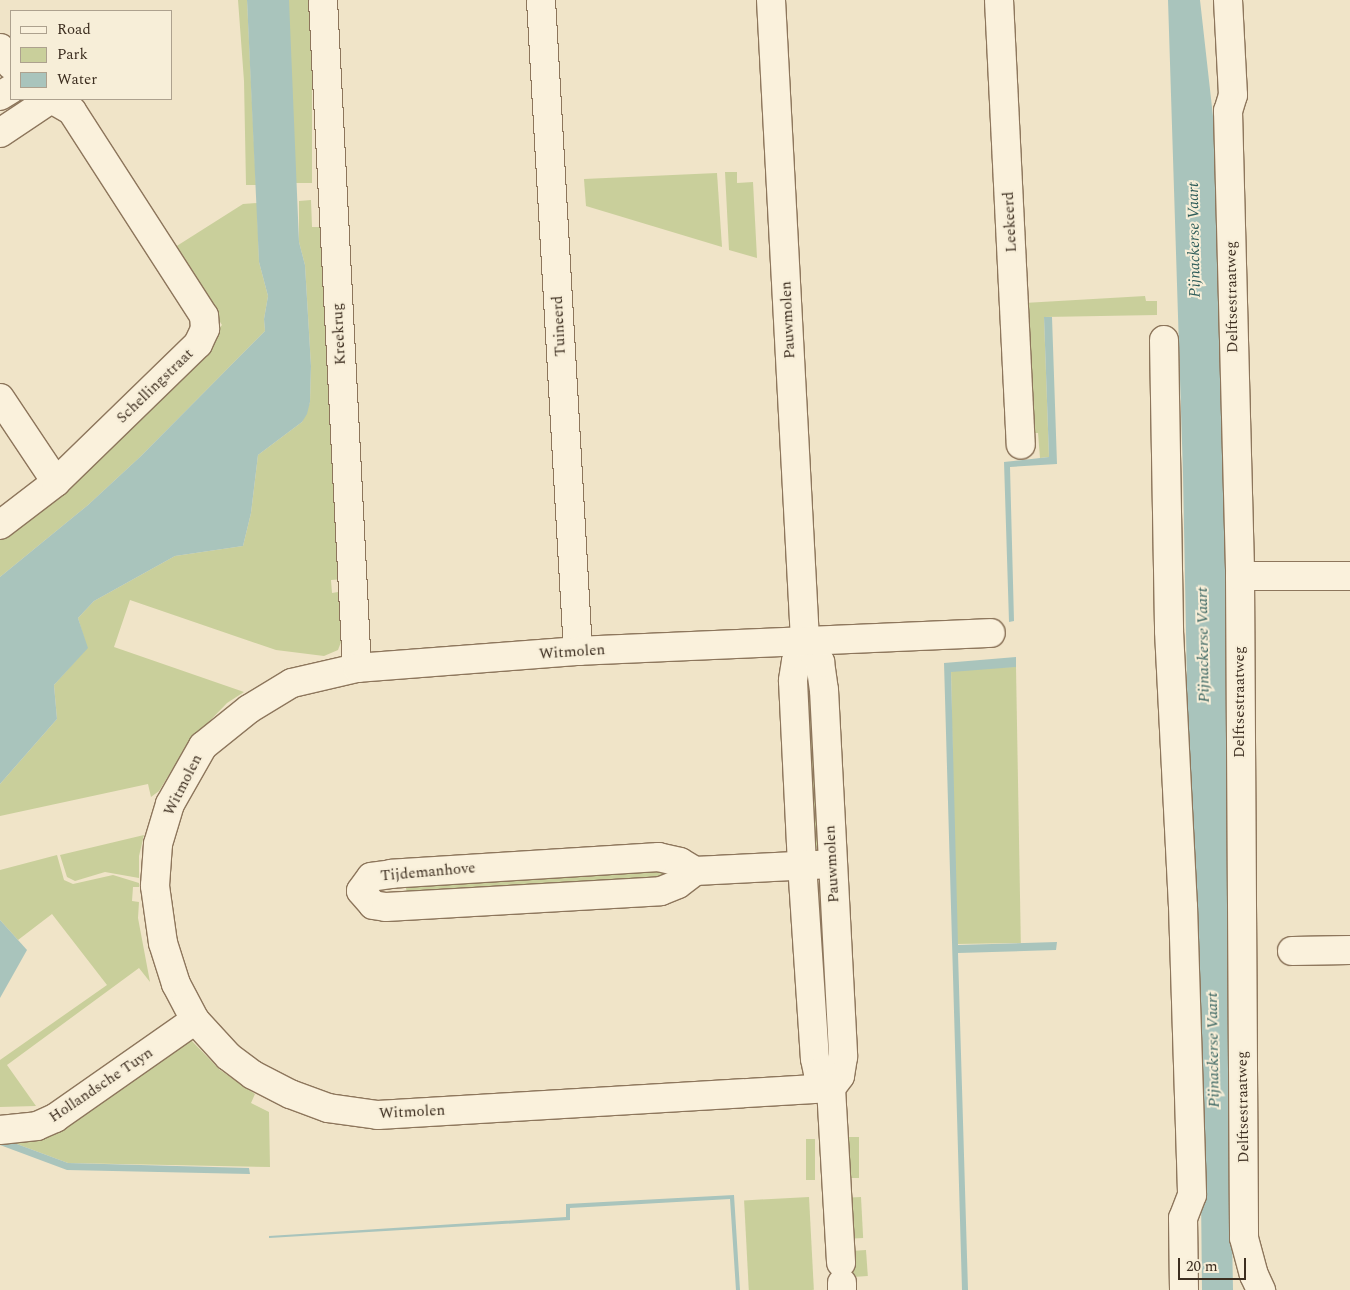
<!DOCTYPE html>
<style>
body{margin:0}
#map{position:relative;width:1350px;height:1290px;overflow:hidden;background:#f0e4c8;font-family:Spectral,serif}
div>[style]{position:absolute}
.green>*{inset:0;background:#c9cf9b;transform-origin:0 0}
.water>*{inset:0;background:#a9c4bc}
.roads{filter:drop-shadow(1px 0 #8d765c) drop-shadow(-1px 0 #8d765c) drop-shadow(0 1px #8d765c) drop-shadow(0 -1px #8d765c)}
.minor>*{height:28px;margin:-14px;padding:0 14px;transform-origin:14px;border-radius:14px;background:#faf1dc}
span{translate:-50% -50%;white-space:nowrap;text-align:center;line-height:1.15;-webkit-text-stroke:4px #f7eed8;paint-order:stroke}
.street-label{font-size:15px;color:#3d2e20}
.water-label{font-size:16px;color:#2f5d5a;font-style:italic}
.legend{position:absolute;left:10px;top:10px;width:162px;height:90px;box-sizing:border-box;background:#f7eed8;border:1px solid #ada18e;margin:0;padding:6px 9px;list-style:none;font-size:15px;color:#3d2e20}
.legend li{display:flex;align-items:center;gap:10px;height:25px}
.legend b{width:25px;border:1px solid #ada18e}
.scale{position:absolute;left:1178px;top:1258px;width:68px;height:22px;box-sizing:border-box;border:2px solid #3d2e20;border-top:0;padding-left:6px;font-size:15px;line-height:18px;white-space:nowrap;color:#3d2e20;-webkit-text-stroke:4px #f7eed8;paint-order:stroke}
</style>
<div id="map">
<div class="green">
<div style="clip-path:polygon(238px 0,247px 0,256px 185px,246px 185px,244px 81px)"></div>
<div style="left:289px;top:0;width:23px;height:183px"></div>
<div style="clip-path:polygon(737px 172px,737px 183px,753px 182px,757px 258px,729px 250px,725px 172px)"></div>
<div style="clip-path:polygon(717px 173px,722px 247px,586px 206px,584px 179px)"></div>
<div style="clip-path:polygon(311px 200px,312px 227px,325px 227px,344px 579px,331px 580px,332px 593px,344px 591px,346px 626px,340px 628px,341px 642px,338px 650px,324px 656px,276px 650px,130px 600px,114px 647px,244px 692px,227px 703px,198px 733px,178px 760px,159px 791px,151px 797px,148px 784px,0 816px,0 784px,57px 719px,54px 685px,87px 648px,78px 618px,94px 601px,175px 556px,243px 546px,251px 513px,258px 455px,302px 422px,310px 402px,311px 366px,305px 265px,299px 242px,299px 201px)"></div>
<div style="clip-path:polygon(257px 203px,259px 262px,268px 296px,264px 319px,265px 331px,141px 456px,88px 505px,0 577px,0 535px,185px 364px,222px 325px,172px 249px,243px 204px)"></div>
<div style="clip-path:polygon(1145px 296px,1146px 301px,1157px 301px,1157px 315px,1044px 317px,1049px 457px,1040px 458px,1038px 433px,1031px 433px,1024px 303px)"></div>
<div style="left:1016px;top:667px;width:276px;height:65px;rotate:89deg"></div>
<div style="clip-path:polygon(814px 675px,820px 845px,816px 848px,812px 847px,799px 676px)"></div>
<div style="clip-path:polygon(144px 835px,139px 856px,139px 878px,105px 872px,75px 881px,67px 877px,60px 855px)"></div>
<div style="clip-path:polygon(57px 855px,64px 880px,73px 884px,113px 875px,139px 883px,139px 887px,133px 887px,132px 901px,139px 902px,138px 918px,150px 982px,139px 968px,7px 1065px,36px 1106px,0 1107px,0 1060px,107px 985px,52px 914px,18px 940px,0 920px,0 870px)"></div>
<div style="clip-path:polygon(667px 866px,668px 876px,663px 881px,407px 892px,405px 885px)"></div>
<div style="clip-path:polygon(188px 1037px,220px 1070px,255px 1094px,251px 1103px,269px 1112px,270px 1167px,68px 1163px,6px 1140px)"></div>
<div style="left:849px;top:1137px;width:10px;height:41px"></div>
<div style="left:806px;top:1139px;width:9px;height:41px"></div>
<div style="left:809px;top:1197px;width:93px;height:65px;rotate:87deg"></div>
<div style="left:861px;top:1197px;width:41px;height:10px;rotate:87deg"></div>
<div style="left:866px;top:1250px;width:26px;height:19px;rotate:86deg"></div>
</div>
<div class="water">
<div style="clip-path:polygon(247px 0,289px 0,299px 242px,305px 265px,311px 366px,310px 402px,307px 414px,302px 422px,258px 455px,251px 513px,243px 546px,175px 556px,94px 601px,78px 618px,88px 648px,54px 685px,57px 719px,0 784px,0 577px,88px 505px,141px 456px,265px 331px,264px 319px,268px 296px,259px 262px)"></div>
<div style="clip-path:polygon(1168px 0,1200px 0,1217px 152px,1225px 476px,1228px 999px,1233px 1290px,1202px 1290px,1199px 1006px,1188px 739px,1183px 474px)"></div>
<div style="clip-path:polygon(1044px 317px,1052px 317px,1057px 464px,1010px 467px,1014px 621px,1009px 622px,1004px 462px,1049px 457px)"></div>
<div style="clip-path:polygon(1016px 657px,1016px 667px,951px 672px,958px 945px,1057px 942px,1056px 950px,958px 953px,968px 1290px,962px 1290px,944px 663px)"></div>
<div style="clip-path:polygon(0 920px,27px 950px,0 998px)"></div>
<div style="clip-path:polygon(0 1140px,6px 1140px,68px 1163px,249px 1168px,250px 1174px,67px 1170px,0 1145px)"></div>
<div style="clip-path:polygon(734px 1195px,740px 1290px,736px 1290px,730px 1199px,570px 1208px,570px 1220px,269px 1238px,269px 1236px,566px 1217px,566px 1204px)"></div>
</div>
<div class="roads">
<div class="minor">
<div style="left:323px;top:0;width:669px;rotate:87.09deg"></div>
<div style="left:541px;top:0;width:652px;rotate:86.75deg"></div>
<div style="left:771px;top:0;width:642px;rotate:86.96deg"></div>
<div style="left:805px;top:641px;width:22px;rotate:114deg"></div>
<div style="left:796px;top:661px;width:20px;rotate:99deg"></div>
<div style="left:793px;top:681px;width:183px;rotate:87.2deg"></div>
<div style="left:802px;top:864px;width:195px;rotate:86.2deg"></div>
<div style="left:815px;top:1059px;width:14px;rotate:78deg"></div>
<div style="left:818px;top:1073px;width:20px;rotate:49deg"></div>
<div style="left:831px;top:1088px;width:175px;rotate:86.7deg"></div>
<div style="left:999px;top:0;width:445px;rotate:87.2deg"></div>
<div style="left:1228px;top:0;width:95px;rotate:87deg"></div>
<div style="left:1233px;top:95px;width:17px;rotate:107deg"></div>
<div style="left:1228px;top:111px;width:465px;rotate:88.5deg"></div>
<div style="left:1240px;top:576px;width:662px;rotate:89.65deg"></div>
<div style="left:1244px;top:1238px;width:38px;rotate:75deg"></div>
<div style="left:1254px;top:1275px;width:17px;rotate:65deg"></div>
<div style="left:0;top:48px;width:20px;rotate:57deg"></div>
<div style="left:0;top:96px;width:13px;rotate:-32deg"></div>
<div style="left:0;top:133px;width:61px;rotate:-33.7deg"></div>
<div style="left:1164px;top:340px;width:291px;rotate:89deg"></div>
<div style="left:1169px;top:631px;width:275px;rotate:87.1deg"></div>
<div style="left:1183px;top:906px;width:289px;rotate:88.2deg"></div>
<div style="left:1192px;top:1195px;width:25px;rotate:111deg"></div>
<div style="left:1183px;top:1218px;width:72px;rotate:89.2deg"></div>
<div style="left:0;top:398px;width:101px;rotate:56.3deg"></div>
<div style="left:0;top:525px;width:71px;rotate:-37.5deg"></div>
<div style="left:56px;top:482px;width:198px;rotate:-44.2deg"></div>
<div style="left:198px;top:344px;width:17px;rotate:-65deg"></div>
<div style="left:205px;top:329px;width:13px;rotate:-94deg"></div>
<div style="left:204px;top:316px;width:244px;rotate:-122.8deg"></div>
<div style="left:72px;top:111px;width:24px;rotate:-150deg"></div>
<div style="left:1240px;top:576px;width:110px"></div>
<div style="left:805px;top:641px;width:26px;rotate:54deg"></div>
<div style="left:820px;top:662px;width:28px;rotate:82deg"></div>
<div style="left:824px;top:690px;width:367px;rotate:87deg"></div>
<div style="left:843px;top:1057px;width:19px;rotate:99deg"></div>
<div style="left:840px;top:1076px;width:15px;rotate:127deg"></div>
<div style="left:695px;top:871px;width:17px;rotate:-149deg"></div>
<div style="left:680px;top:862px;width:22px;rotate:-167deg"></div>
<div style="left:659px;top:857px;width:268px;rotate:176.4deg"></div>
<div style="left:392px;top:874px;width:21px;rotate:172deg"></div>
<div style="left:371px;top:877px;width:17px;rotate:126deg"></div>
<div style="left:361px;top:891px;width:18px;rotate:49deg"></div>
<div style="left:373px;top:905px;width:13px;rotate:9deg"></div>
<div style="left:386px;top:907px;width:275px;rotate:-3.3deg"></div>
<div style="left:661px;top:891px;width:18px;rotate:-22deg"></div>
<div style="left:678px;top:884px;width:21px;rotate:-37deg"></div>
<div style="left:695px;top:871px;width:136px;rotate:-2.9deg"></div>
<div style="left:1292px;top:951px;width:58px;rotate:-1deg"></div>
<div style="left:831px;top:1088px;width:454px;rotate:176.6deg"></div>
<div style="left:378px;top:1115px;width:50px;rotate:-172deg"></div>
<div style="left:328px;top:1108px;width:40px;rotate:-159.8deg"></div>
<div style="left:290px;top:1094px;width:42px;rotate:-152.8deg"></div>
<div style="left:253px;top:1075px;width:31px;rotate:-143deg"></div>
<div style="left:228px;top:1056px;width:49px;rotate:-132.5deg"></div>
<div style="left:195px;top:1020px;width:41px;rotate:-117.8deg"></div>
<div style="left:176px;top:984px;width:43px;rotate:-107.6deg"></div>
<div style="left:163px;top:943px;width:58px;rotate:-98deg"></div>
<div style="left:155px;top:886px;width:42px;rotate:-85.9deg"></div>
<div style="left:158px;top:844px;width:42px;rotate:-73.3deg"></div>
<div style="left:170px;top:804px;width:67px;rotate:-60.4deg"></div>
<div style="left:203px;top:746px;width:59px;rotate:-38.8deg"></div>
<div style="left:249px;top:709px;width:50px;rotate:-31.2deg"></div>
<div style="left:292px;top:683px;width:67px;rotate:-13deg"></div>
<div style="left:357px;top:668px;width:222px;rotate:-4.4deg"></div>
<div style="left:578px;top:651px;width:413px;rotate:-2.5deg"></div>
<div style="left:0;top:1130px;width:37px;rotate:-6deg"></div>
<div style="left:37px;top:1126px;width:20px;rotate:-24deg"></div>
<div style="left:55px;top:1118px;width:171px;rotate:-35deg"></div>
<div style="left:842px;top:1290px;width:7px;rotate:-90deg"></div>
</div>
</div>
<div class="street-label">
<span style="left:1010px;top:222px;rotate:-93deg">Leekeerd</span>
<span style="left:1232px;top:297px;rotate:-91deg">Delftsestraatweg</span>
<span style="left:788px;top:320px;rotate:-93deg">Pauwmolen</span>
<span style="left:559px;top:326px;rotate:-93deg">Tuineerd</span>
<span style="left:339px;top:334px;rotate:-93deg">Kreekrug</span>
<span style="left:155px;top:386px;rotate:-44deg">Schellingstraat</span>
<span style="left:572px;top:652px;rotate:-4deg">Witmolen</span>
<span style="left:1240px;top:702px;rotate:-90deg">Delftsestraatweg</span>
<span style="left:183px;top:785px;rotate:-63deg">Witmolen</span>
<span style="left:832px;top:864px;rotate:-93deg">Pauwmolen</span>
<span style="left:428px;top:872px;rotate:-5deg">Tijdemanhove</span>
<span style="left:101px;top:1085px;rotate:-34deg">Hollandsche Tuyn</span>
<span style="left:1243px;top:1107px;rotate:-91deg">Delftsestraatweg</span>
<span style="left:412px;top:1112px;rotate:-3deg">Witmolen</span>
</div>
<div class="water-label">
<span style="left:1194px;top:240px;rotate:-91deg">Pijnackerse Vaart</span>
<span style="left:1203px;top:645px;rotate:-91deg">Pijnackerse Vaart</span>
<span style="left:1213px;top:1050px;rotate:-91deg">Pijnackerse Vaart</span>
</div>
<ul class="legend">
<li><b style="height:6px;background:#faf1dc"></b>Road</li>
<li><b style="height:14px;background:#c9cf9b"></b>Park</li>
<li><b style="height:14px;background:#a9c4bc"></b>Water</li>
</ul>
<div class="scale">20 m</div>
</div>
